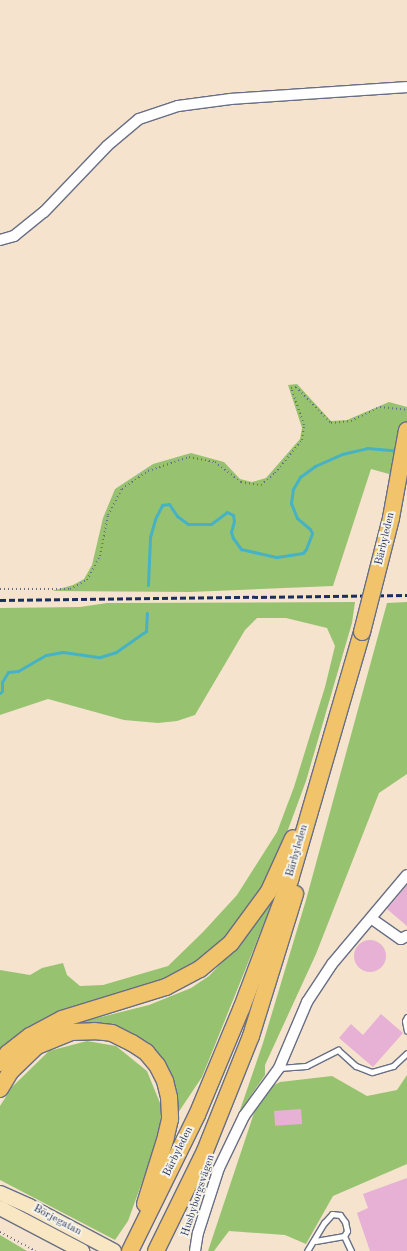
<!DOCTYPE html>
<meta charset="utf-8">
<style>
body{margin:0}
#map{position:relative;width:407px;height:1251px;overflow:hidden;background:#f5e3cd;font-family:"Old Standard TT",serif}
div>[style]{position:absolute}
.green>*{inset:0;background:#97c371}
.stream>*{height:3px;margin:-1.5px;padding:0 1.5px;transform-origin:1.5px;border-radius:1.5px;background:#46b2c4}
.building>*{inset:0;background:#e6b1d4;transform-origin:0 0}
.round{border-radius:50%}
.path>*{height:2px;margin-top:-1px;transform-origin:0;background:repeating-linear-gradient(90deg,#676e85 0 1px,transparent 0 4px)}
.roads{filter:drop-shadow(1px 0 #676e85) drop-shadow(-1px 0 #676e85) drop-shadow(0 1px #676e85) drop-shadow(0 -1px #676e85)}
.lane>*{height:5px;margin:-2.5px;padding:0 2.5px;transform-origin:2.5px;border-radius:2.5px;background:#fff}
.street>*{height:10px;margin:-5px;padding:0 5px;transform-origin:5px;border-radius:5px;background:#fff}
.secondary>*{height:14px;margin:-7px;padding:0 7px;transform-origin:7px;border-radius:7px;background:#f9e7c3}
.primary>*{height:16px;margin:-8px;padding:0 8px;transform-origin:8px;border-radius:8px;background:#f1c36a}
.rail>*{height:3px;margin-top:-1.5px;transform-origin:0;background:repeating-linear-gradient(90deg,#1b2f5e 0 6px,transparent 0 9px)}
.bridges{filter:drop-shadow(1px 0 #676e85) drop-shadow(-1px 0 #676e85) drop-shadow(0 1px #676e85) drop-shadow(0 -1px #676e85)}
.primary-bridge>*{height:16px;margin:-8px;padding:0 8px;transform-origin:8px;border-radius:8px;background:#f1c36a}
span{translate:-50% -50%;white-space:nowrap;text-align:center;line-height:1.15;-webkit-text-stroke:4px #f7f3e8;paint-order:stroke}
.street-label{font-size:11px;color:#1b2f5e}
</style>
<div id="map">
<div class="green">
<div style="clip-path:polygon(297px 384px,331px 421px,347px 420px,389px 402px,407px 407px,407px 479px,371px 469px,333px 586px,190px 592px,52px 591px,73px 585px,84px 579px,92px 565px,103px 518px,115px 489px,153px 464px,191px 453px,224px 462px,240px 479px,252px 482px,266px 478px,300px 439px,302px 428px,288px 385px)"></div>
<div style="clip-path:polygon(355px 602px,352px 623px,306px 781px,282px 846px,265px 882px,226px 942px,182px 973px,0 1054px,0 970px,30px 975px,42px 968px,63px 963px,67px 975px,80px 986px,103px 985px,168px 966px,203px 932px,237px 895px,277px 832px,294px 787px,325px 687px,335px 646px,327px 628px,286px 618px,257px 618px,245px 630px,195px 715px,177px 721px,158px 723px,124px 720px,48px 699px,0 715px,0 608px,80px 607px,107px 603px)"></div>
<div style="clip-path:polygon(407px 602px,407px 774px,379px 793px,316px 954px,265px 1065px,265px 1075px,239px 1113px,263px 1043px,306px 900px,387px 603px)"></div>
<div style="clip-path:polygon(275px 896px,202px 1077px,178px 1113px,166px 1070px,122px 1031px,81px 1022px,149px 1005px,191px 988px,209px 976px,238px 946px)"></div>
<div style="clip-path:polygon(87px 1041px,116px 1046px,147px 1071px,162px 1108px,158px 1138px,128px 1221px,115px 1240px,0 1180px,0 1106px,12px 1087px,49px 1051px)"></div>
<div style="clip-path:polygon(407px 1075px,407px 1164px,333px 1196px,306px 1244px,285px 1235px,229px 1231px,214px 1251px,208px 1251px,261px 1092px,280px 1082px,332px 1076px,367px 1096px,397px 1090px)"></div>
<div style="clip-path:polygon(0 1235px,27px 1251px,0 1251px)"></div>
</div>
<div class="stream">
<div style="left:148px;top:585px;width:48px;rotate:-87.6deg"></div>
<div style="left:150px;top:537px;width:19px;rotate:-74deg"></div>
<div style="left:155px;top:519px;width:16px;rotate:-63deg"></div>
<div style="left:162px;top:505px;width:7px;rotate:-8deg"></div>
<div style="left:169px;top:504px;width:14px;rotate:56deg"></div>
<div style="left:177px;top:516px;width:14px;rotate:36deg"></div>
<div style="left:188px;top:524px;width:23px"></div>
<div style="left:211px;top:524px;width:20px;rotate:-37deg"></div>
<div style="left:227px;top:512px;width:7px;rotate:27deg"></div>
<div style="left:233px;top:515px;width:6px;rotate:81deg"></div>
<div style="left:234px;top:521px;width:11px;rotate:105deg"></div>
<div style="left:231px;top:532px;width:6px;rotate:72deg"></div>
<div style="left:233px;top:538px;width:14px;rotate:54deg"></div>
<div style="left:241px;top:549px;width:37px;rotate:13deg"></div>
<div style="left:277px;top:557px;width:26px;rotate:-9deg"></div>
<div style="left:303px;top:553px;width:5px;rotate:-53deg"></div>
<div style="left:306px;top:549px;width:17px;rotate:-69deg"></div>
<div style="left:312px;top:533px;width:4px;rotate:-117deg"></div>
<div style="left:310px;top:529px;width:17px;rotate:-140deg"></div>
<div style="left:297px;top:518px;width:16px;rotate:-112deg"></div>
<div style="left:291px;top:503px;width:14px;rotate:-82deg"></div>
<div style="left:293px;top:489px;width:14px;rotate:-60deg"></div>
<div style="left:300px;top:477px;width:19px;rotate:-36deg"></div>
<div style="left:315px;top:466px;width:30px;rotate:-24deg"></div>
<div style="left:342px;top:454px;width:26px;rotate:-13deg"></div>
<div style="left:367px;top:448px;width:32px;rotate:5deg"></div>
<div style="left:0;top:693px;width:3px;rotate:-45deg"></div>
<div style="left:2px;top:691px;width:9px;rotate:-90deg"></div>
<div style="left:2px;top:682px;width:12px;rotate:-59deg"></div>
<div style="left:8px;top:672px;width:10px;rotate:-6deg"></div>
<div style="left:18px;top:671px;width:32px;rotate:-30deg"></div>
<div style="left:46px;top:655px;width:17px;rotate:-10deg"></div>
<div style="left:63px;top:652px;width:37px;rotate:8deg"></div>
<div style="left:100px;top:657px;width:17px;rotate:-17deg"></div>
<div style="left:116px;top:652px;width:37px;rotate:-35deg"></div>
<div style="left:146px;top:631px;width:18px;rotate:-87deg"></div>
</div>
<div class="building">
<div style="clip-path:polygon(407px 885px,407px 926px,387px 909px)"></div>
<div class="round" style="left:354px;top:940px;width:32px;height:32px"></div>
<div style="clip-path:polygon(381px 1014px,403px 1033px,373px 1067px,339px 1038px,351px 1024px,363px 1035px)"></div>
<div style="left:301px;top:1109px;width:15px;height:27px;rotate:86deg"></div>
<div style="clip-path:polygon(407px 1178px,407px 1251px,370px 1251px,357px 1213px,368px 1208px,363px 1194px)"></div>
</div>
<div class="path">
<div style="left:0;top:589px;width:70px"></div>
<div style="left:70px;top:589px;width:19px;rotate:-28deg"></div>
<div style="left:87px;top:580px;width:27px;rotate:-62deg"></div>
<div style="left:100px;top:556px;width:42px;rotate:-79deg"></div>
<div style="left:108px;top:515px;width:30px;rotate:-62deg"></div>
<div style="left:122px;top:489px;width:32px;rotate:-35deg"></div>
<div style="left:148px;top:471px;width:43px;rotate:-18.9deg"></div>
<div style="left:189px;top:457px;width:26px;rotate:11deg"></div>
<div style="left:215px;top:462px;width:33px;rotate:38deg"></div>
<div style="left:241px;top:482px;width:20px;rotate:9deg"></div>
<div style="left:261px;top:485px;width:18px;rotate:-41deg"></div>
<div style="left:275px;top:473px;width:43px;rotate:-50.7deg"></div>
<div style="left:302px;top:440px;width:15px;rotate:-82deg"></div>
<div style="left:304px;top:425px;width:39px;rotate:-109deg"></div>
<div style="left:291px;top:388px;width:5px;rotate:-11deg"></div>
<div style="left:296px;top:387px;width:50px;rotate:45.8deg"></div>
<div style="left:331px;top:423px;width:20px;rotate:-6deg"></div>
<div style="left:351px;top:421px;width:32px;rotate:-26deg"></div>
<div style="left:380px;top:407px;width:27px;rotate:6deg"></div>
<div style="left:0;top:1232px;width:40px;rotate:28deg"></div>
</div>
<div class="roads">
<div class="lane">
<div style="left:407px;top:1017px;width:4px;rotate:117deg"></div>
<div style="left:405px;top:1021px;width:10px;rotate:79deg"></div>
<div style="left:279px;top:1068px;width:27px;rotate:-4deg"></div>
<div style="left:306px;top:1066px;width:36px;rotate:-27deg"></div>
<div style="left:338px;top:1050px;width:24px;rotate:42deg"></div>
<div style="left:356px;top:1066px;width:17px;rotate:21deg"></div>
<div style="left:372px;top:1072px;width:22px;rotate:-16deg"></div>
<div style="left:393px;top:1066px;width:19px;rotate:-43deg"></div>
<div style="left:344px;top:1236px;width:17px;rotate:65deg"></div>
<div style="left:307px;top:1251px;width:33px;rotate:-59deg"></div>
<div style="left:324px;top:1223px;width:12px;rotate:-48deg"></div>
<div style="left:332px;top:1214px;width:8px;rotate:7deg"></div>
<div style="left:340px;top:1215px;width:9px;rotate:54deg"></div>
<div style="left:345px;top:1222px;width:9px;rotate:77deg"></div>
<div style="left:347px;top:1231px;width:6px;rotate:121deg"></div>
<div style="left:344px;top:1236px;width:29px;rotate:170deg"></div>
</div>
<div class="street">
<div style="left:0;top:240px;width:15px;rotate:-16deg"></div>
<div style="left:14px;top:236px;width:38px;rotate:-39deg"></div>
<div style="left:44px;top:212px;width:91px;rotate:-46.3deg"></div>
<div style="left:107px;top:146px;width:42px;rotate:-40.2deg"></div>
<div style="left:139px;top:119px;width:41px;rotate:-18.4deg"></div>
<div style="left:178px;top:106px;width:53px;rotate:-7.5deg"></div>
<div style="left:231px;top:99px;width:176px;rotate:-3.9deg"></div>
<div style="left:372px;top:919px;width:35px;rotate:35deg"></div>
<div style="left:401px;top:939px;width:7px;rotate:-27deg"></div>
<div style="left:195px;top:1251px;width:18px;rotate:-81deg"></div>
<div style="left:198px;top:1233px;width:68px;rotate:-72.1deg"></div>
<div style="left:219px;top:1168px;width:58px;rotate:-64.3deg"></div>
<div style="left:244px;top:1116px;width:59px;rotate:-53.9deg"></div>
<div style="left:279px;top:1068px;width:72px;rotate:-67deg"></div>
<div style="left:307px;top:1002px;width:45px;rotate:-56.7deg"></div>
<div style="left:332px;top:964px;width:116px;rotate:-49.9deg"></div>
</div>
<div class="secondary">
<div style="left:0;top:1193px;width:32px;rotate:24deg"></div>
<div style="left:29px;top:1206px;width:96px;rotate:27.9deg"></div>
<div style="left:0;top:1208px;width:93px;rotate:27.7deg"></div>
</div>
<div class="primary">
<div style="left:0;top:1063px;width:13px;rotate:-51deg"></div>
<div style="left:8px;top:1053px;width:28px;rotate:-38deg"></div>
<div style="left:30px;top:1036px;width:36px;rotate:-28deg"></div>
<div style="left:62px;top:1019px;width:109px;rotate:-17.1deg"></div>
<div style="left:166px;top:987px;width:38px;rotate:-28deg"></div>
<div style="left:200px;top:969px;width:40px;rotate:-40deg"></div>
<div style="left:231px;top:943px;width:64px;rotate:-53.8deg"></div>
<div style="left:269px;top:891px;width:58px;rotate:-65.6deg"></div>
<div style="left:0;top:1089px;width:21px;rotate:-59deg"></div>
<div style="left:11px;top:1071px;width:36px;rotate:-44deg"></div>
<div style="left:37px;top:1046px;width:37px;rotate:-22deg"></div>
<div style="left:71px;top:1032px;width:23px;rotate:-2deg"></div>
<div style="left:94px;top:1031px;width:18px;rotate:6deg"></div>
<div style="left:112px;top:1033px;width:22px;rotate:27deg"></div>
<div style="left:132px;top:1043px;width:17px;rotate:33deg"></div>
<div style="left:146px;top:1052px;width:17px;rotate:50deg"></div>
<div style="left:157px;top:1065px;width:18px;rotate:63deg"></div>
<div style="left:165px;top:1081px;width:16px;rotate:76deg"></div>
<div style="left:169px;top:1097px;width:22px;rotate:87deg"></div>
<div style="left:170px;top:1119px;width:18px;rotate:103deg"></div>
<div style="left:166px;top:1137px;width:70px;rotate:107.4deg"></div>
<div style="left:130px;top:1251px;width:152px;rotate:-63.8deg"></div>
<div style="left:197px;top:1115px;width:117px;rotate:-67.4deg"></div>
<div style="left:242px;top:1007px;width:136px;rotate:-69.3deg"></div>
<div style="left:290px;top:880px;width:258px;rotate:-73.8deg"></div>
<div style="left:156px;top:1251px;width:111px;rotate:-63.9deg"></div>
<div style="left:205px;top:1151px;width:124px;rotate:-68.2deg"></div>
<div style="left:251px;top:1036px;width:149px;rotate:-72.8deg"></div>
</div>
</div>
<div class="rail">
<div style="left:0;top:600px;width:407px;rotate:-0.7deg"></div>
</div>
<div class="bridges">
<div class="primary-bridge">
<div style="left:362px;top:632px;width:118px;rotate:-75.7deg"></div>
<div style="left:391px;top:518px;width:89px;rotate:-79.7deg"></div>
</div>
</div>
<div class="street-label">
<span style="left:386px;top:539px;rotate:-77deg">Bärbyleden</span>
<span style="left:298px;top:851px;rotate:-74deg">Bärbyleden</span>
<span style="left:179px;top:1152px;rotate:-64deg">Bärbyleden</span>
<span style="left:199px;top:1196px;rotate:-72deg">Husbyborgsvägen</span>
<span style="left:57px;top:1221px;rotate:28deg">Börjegatan</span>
</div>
</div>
